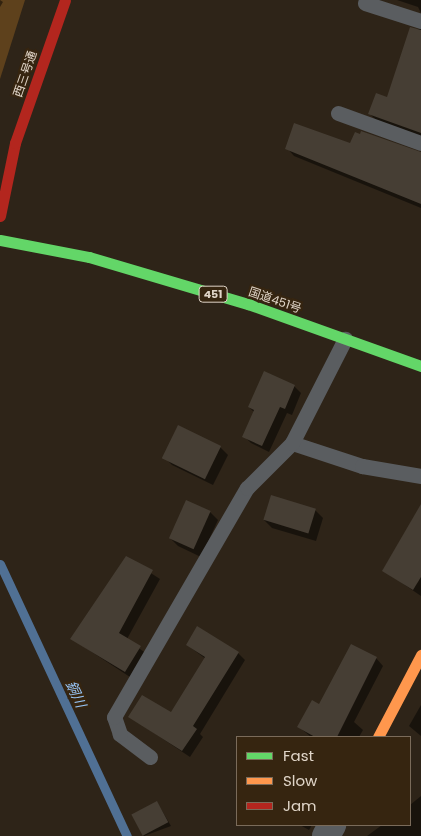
<!DOCTYPE html>
<meta charset="utf-8">
<style>
body{margin:0}
#map{position:relative;width:421px;height:836px;overflow:hidden;background:#2e2418;font-family:Poppins,"Noto Sans JP",sans-serif}
div>[style]{position:absolute}
.green>*{inset:0;background:#5e411c}
.shadow>*{inset:0;background:#0007}
.stream>*{height:9px;margin:-4.5px;padding:0 4.5px;transform-origin:4.5px;border-radius:4.5px;background:#507094}
.building>*{inset:0;background:#463e34;transform-origin:0 0}
.lane>*{height:15px;margin:-7.5px;padding:0 7.5px;transform-origin:7.5px;border-radius:7.5px;background:#5a5d60}
.street>*{height:28px;margin:-14px;padding:0 14px;transform-origin:14px;border-radius:14px;background:#5a5d60}
.fast>*{height:11px;margin:-5.5px;padding:0 5.5px;transform-origin:5.5px;border-radius:5.5px;background:#63d668}
.slow>*{height:11px;margin:-5.5px;padding:0 5.5px;transform-origin:5.5px;border-radius:5.5px;background:#ff974d}
.jam>*{height:11px;margin:-5.5px;padding:0 5.5px;transform-origin:5.5px;border-radius:5.5px;background:#b3261e}
span{translate:-50% -50%;white-space:nowrap;text-align:center;line-height:1.15;-webkit-text-stroke:4.5px #362510;paint-order:stroke}
.shield-label span{padding:1px 4px;background:#362510;border:1px solid;border-radius:4px;-webkit-text-stroke-width:0}
.shield-label{font-size:11px;color:#e0d5c8;font-weight:700}
.street-label{font-size:12px;color:#e0d5c8}
.water-label{font-size:14px;color:#96c3f3;font-style:italic}
.legend{position:absolute;left:236px;top:736px;width:175px;height:90px;box-sizing:border-box;background:#362510;border:1px solid #7a6b5a;margin:0;padding:6px 9px;list-style:none;font-size:15px;color:#e0d5c8}
.legend li{display:flex;align-items:center;gap:10px;height:25px}
.legend b{width:25px;border:1px solid #7a6b5a}
</style>
<div id="map">
<div class="green">
<div style="clip-path:polygon(0 0,25px 0,0 79px)"></div>
</div>
<div class="shadow">
<div style="clip-path:polygon(0 0,3px 2px,0 7px)"></div>
<div style="clip-path:polygon(397px 0,421px 0,421px 13px,418px 7px)"></div>
<div style="clip-path:polygon(411px 29px,421px 29px,421px 137px,377px 121px,369px 113px,388px 99px)"></div>
<div style="clip-path:polygon(351px 145px,421px 152px,421px 208px,294px 156px,287px 148px)"></div>
<div style="clip-path:polygon(294px 386px,301px 393px,292px 415px,287px 413px,269px 452px,251px 443px,244px 436px,255px 413px,249px 407px)"></div>
<div style="clip-path:polygon(220px 447px,228px 455px,213px 485px,172px 465px,164px 457px)"></div>
<div style="clip-path:polygon(421px 507px,421px 596px,383px 570px)"></div>
<div style="clip-path:polygon(315px 510px,323px 518px,316px 541px,272px 528px,264px 520px)"></div>
<div style="clip-path:polygon(210px 512px,218px 520px,201px 557px,178px 546px,170px 538px)"></div>
<div style="clip-path:polygon(126px 557px,160px 579px,127px 639px,148px 655px,133px 679px,72px 639px)"></div>
<div style="clip-path:polygon(187px 645px,238px 653px,245px 660px,200px 734px,203px 737px,190px 757px,130px 717px,171px 714px,206px 659px)"></div>
<div style="clip-path:polygon(376px 658px,383px 666px,354px 722px,363px 730px,359px 737px,311px 737px,299px 727px)"></div>
<div style="clip-path:polygon(421px 705px,421px 736px,409px 726px)"></div>
<div style="clip-path:polygon(421px 796px,421px 836px,367px 836px,382px 825px,410px 825px,410px 805px)"></div>
<div style="clip-path:polygon(157px 802px,171px 826px,144px 836px,142px 834px)"></div>
<div style="clip-path:polygon(300px 825px,312px 825px,309px 830px)"></div>
</div>
<div class="stream">
<div style="left:0;top:564px;width:300px;rotate:65deg"></div>
</div>
<div class="building">
<div style="clip-path:polygon(410px 27px,421px 30px,421px 133px,368px 114px,376px 93px,387px 97px)"></div>
<div style="clip-path:polygon(294px 123px,350px 143px,355px 132px,360px 134px,361px 131px,421px 152px,421px 204px,285px 149px)"></div>
<div style="clip-path:polygon(264px 371px,295px 385px,285px 409px,280px 407px,262px 446px,242px 437px,254px 410px,248px 407px)"></div>
<div style="left:178px;top:425px;width:48px;height:37px;rotate:26deg"></div>
<div style="left:271px;top:495px;width:47px;height:26px;rotate:17deg"></div>
<div style="left:186px;top:500px;width:27px;height:42px;rotate:24deg"></div>
<div style="clip-path:polygon(421px 504px,421px 577px,413px 590px,382px 571px)"></div>
<div style="clip-path:polygon(126px 556px,153px 570px,119px 633px,141px 646px,125px 672px,70px 639px)"></div>
<div style="clip-path:polygon(197px 626px,239px 652px,193px 726px,197px 729px,182px 751px,128px 717px,142px 695px,171px 712px,205px 657px,186px 645px)"></div>
<div style="clip-path:polygon(351px 644px,377px 657px,337px 737px,315px 737px,297px 727px,312px 700px,319px 704px)"></div>
<div style="left:157px;top:801px;width:24px;height:29px;rotate:62deg"></div>
</div>
<div class="lane">
<div style="left:365px;top:3px;width:59px;rotate:17.8deg"></div>
<div style="left:338px;top:113px;width:88px;rotate:19.9deg"></div>
<div style="left:292px;top:443px;width:74px;rotate:18.2deg"></div>
<div style="left:362px;top:466px;width:60px;rotate:9.6deg"></div>
<div style="left:150px;top:757px;width:38px;rotate:-143deg"></div>
<div style="left:120px;top:734px;width:18px;rotate:-109deg"></div>
<div style="left:114px;top:717px;width:265px;rotate:-59.9deg"></div>
<div style="left:247px;top:488px;width:64px;rotate:-45deg"></div>
<div style="left:292px;top:443px;width:117px;rotate:-63deg"></div>
</div>
<div class="street">
<div style="left:326px;top:836px;width:13px;rotate:-61deg"></div>
</div>
<div class="fast">
<div style="left:0;top:240px;width:91px;rotate:10.8deg"></div>
<div style="left:89px;top:257px;width:166px;rotate:16.5deg"></div>
<div style="left:248px;top:304px;width:184px;rotate:19.7deg"></div>
</div>
<div class="slow">
<div style="left:378px;top:737px;width:93px;rotate:-62.3deg"></div>
</div>
<div class="jam">
<div style="left:0;top:216px;width:75px;rotate:-78.4deg"></div>
<div style="left:15px;top:143px;width:151px;rotate:-70.7deg"></div>
</div>
<div class="shield-label">
<span style="left:213px;top:294px">451</span>
</div>
<div class="street-label">
<span style="left:25px;top:74px;rotate:-71deg">西三号通</span>
<span style="left:275px;top:300px;rotate:19deg">国道451号</span>
</div>
<div class="water-label">
<span style="left:76px;top:694px;rotate:65deg">銅川</span>
</div>
<ul class="legend">
<li><b style="height:6px;background:#63d668"></b>Fast</li>
<li><b style="height:6px;background:#ff974d"></b>Slow</li>
<li><b style="height:6px;background:#b3261e"></b>Jam</li>
</ul>
</div>
